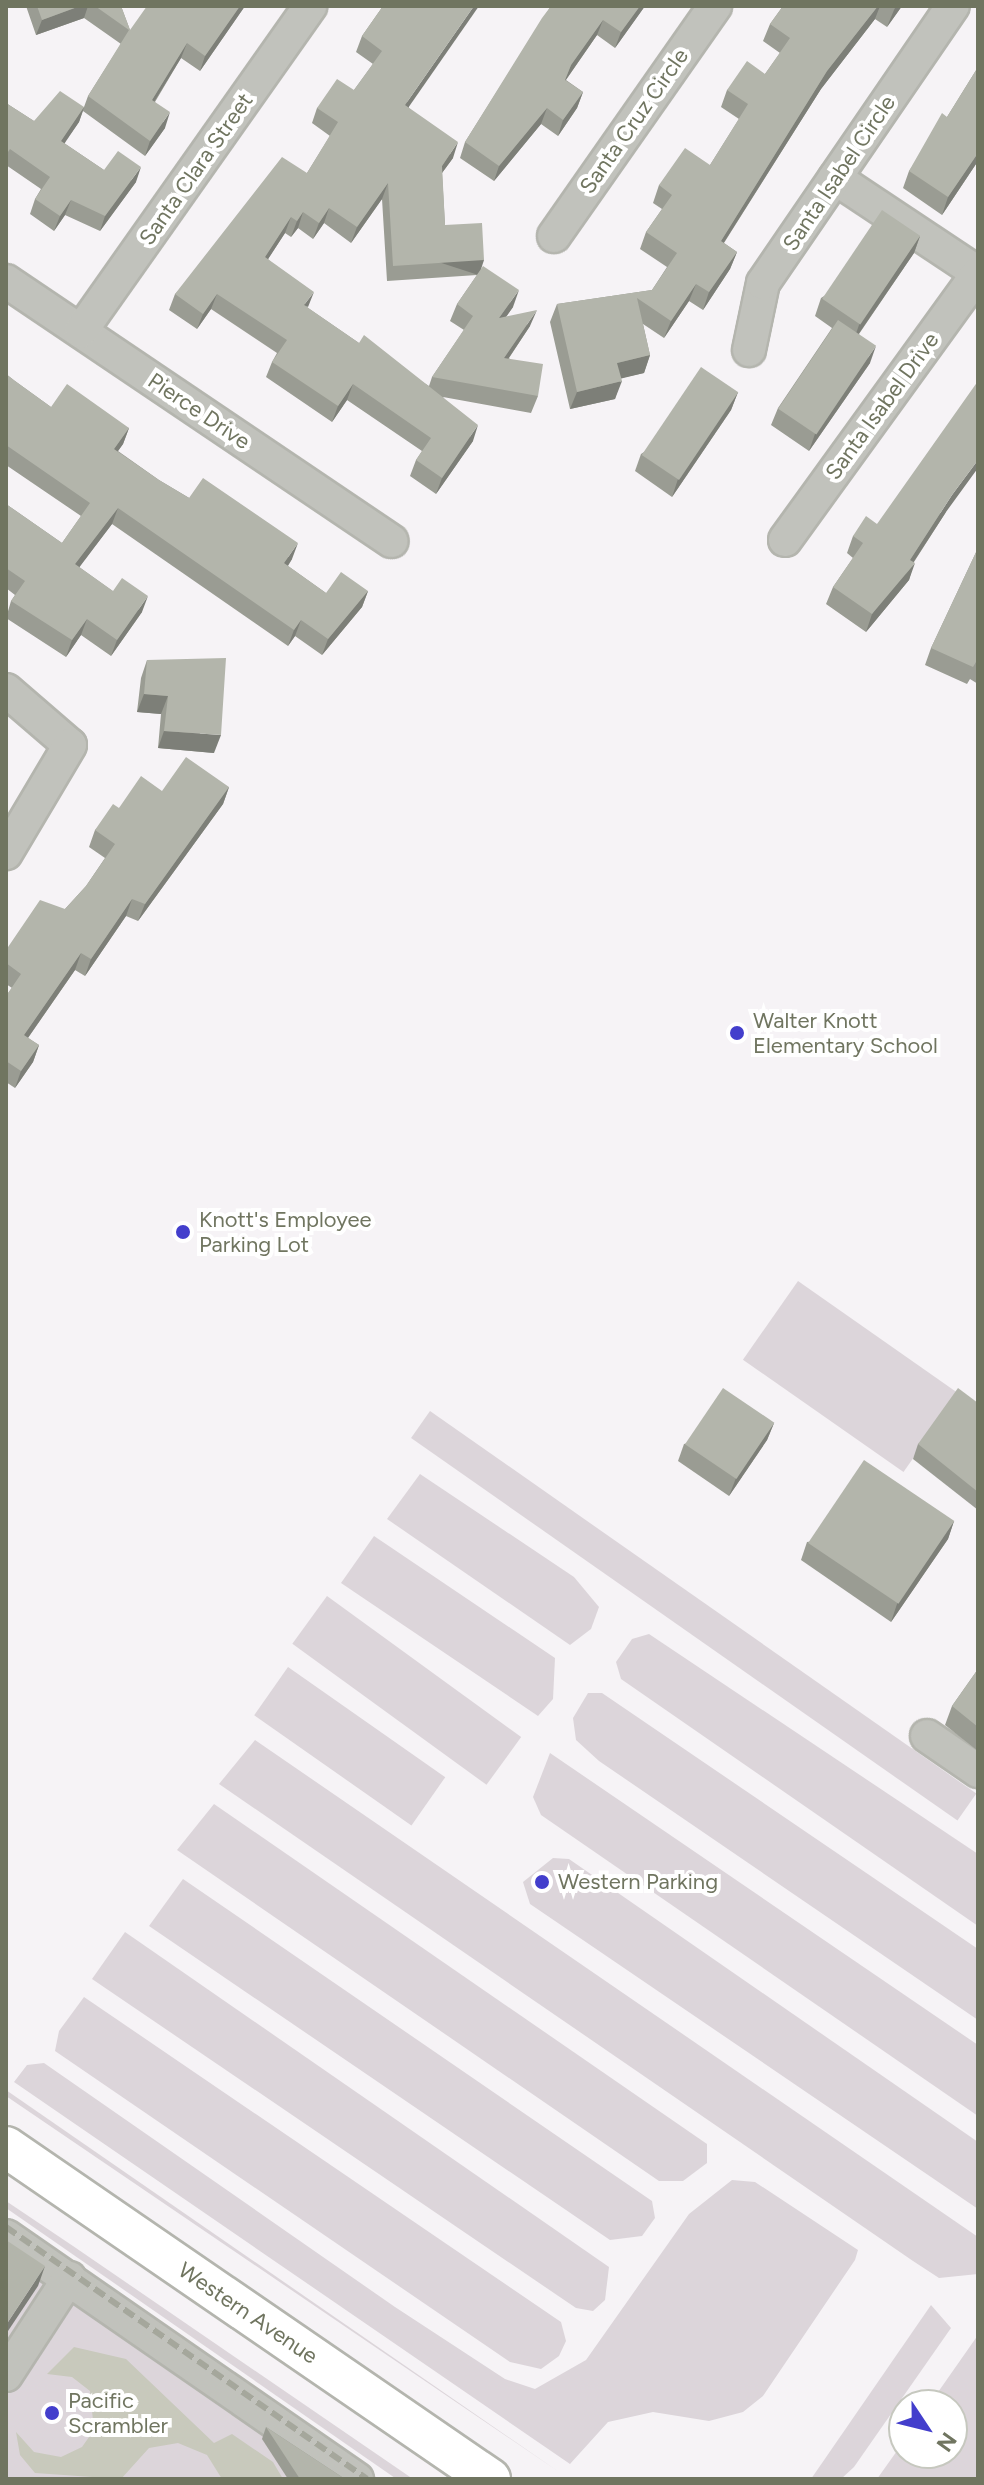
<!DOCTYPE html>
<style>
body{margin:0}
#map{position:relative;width:984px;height:2485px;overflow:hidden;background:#f6f3f6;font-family:Figtree,sans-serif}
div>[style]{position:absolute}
.green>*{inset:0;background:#dcd5da;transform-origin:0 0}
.water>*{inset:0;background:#c8c9bc}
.roads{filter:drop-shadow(2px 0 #b4b5ae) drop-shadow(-2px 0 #b4b5ae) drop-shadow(0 2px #b4b5ae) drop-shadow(0 -2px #b4b5ae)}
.minor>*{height:32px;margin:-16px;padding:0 16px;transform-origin:16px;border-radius:16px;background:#c1c2bc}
.major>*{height:40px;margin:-20px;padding:0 20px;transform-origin:20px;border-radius:20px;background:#fff}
.rail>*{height:6px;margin-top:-3px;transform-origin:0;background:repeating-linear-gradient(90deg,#a5a79c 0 12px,transparent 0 18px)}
.wall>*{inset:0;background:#9a9c93}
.shaded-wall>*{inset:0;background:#7d7f78;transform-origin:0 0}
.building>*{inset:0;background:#b3b5ab;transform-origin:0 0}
.dots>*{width:22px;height:22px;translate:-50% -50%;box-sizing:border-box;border:4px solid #fff;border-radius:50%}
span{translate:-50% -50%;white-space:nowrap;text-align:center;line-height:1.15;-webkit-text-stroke:8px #fff;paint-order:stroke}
.street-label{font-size:22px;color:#707560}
.poi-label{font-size:22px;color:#707560}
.left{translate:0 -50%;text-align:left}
.frame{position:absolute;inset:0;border:8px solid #707560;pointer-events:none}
.north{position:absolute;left:888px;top:2389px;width:80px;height:80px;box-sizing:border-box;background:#fff;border:2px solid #c6c8bf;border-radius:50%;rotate:125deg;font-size:22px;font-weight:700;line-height:32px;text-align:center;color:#707560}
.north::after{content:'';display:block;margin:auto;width:28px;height:36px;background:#433ecc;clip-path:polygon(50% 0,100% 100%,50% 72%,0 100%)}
</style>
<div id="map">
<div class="green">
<div style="left:798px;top:1281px;width:196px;height:96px;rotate:35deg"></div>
<div style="left:430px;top:1411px;width:667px;height:33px;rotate:35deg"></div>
<div style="clip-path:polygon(420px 1474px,574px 1577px,599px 1607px,591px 1629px,570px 1645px,387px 1519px)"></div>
<div style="clip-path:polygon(374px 1536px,555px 1658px,553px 1699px,538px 1716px,341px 1583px)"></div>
<div style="left:327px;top:1596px;width:240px;height:59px;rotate:36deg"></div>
<div style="clip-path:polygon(649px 1634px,978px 1854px,978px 1926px,621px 1679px,616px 1662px,632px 1639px)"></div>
<div style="left:288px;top:1667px;width:192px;height:59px;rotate:35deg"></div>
<div style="clip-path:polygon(588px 1693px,602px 1693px,978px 1949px,978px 2020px,599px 1761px,576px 1740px,573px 1718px)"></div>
<div style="clip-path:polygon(255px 1740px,978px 2237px,978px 2274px,939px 2278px,913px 2261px,219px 1784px)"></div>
<div style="clip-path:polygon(550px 1753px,978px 2045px,978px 2116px,541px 1815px,533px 1797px)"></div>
<div style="clip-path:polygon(214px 1804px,707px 2144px,707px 2163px,683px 2181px,659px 2181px,177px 1850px)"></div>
<div style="clip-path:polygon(553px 1858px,569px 1859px,978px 2142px,978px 2209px,530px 1904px,523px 1882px)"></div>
<div style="clip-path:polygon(183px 1879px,652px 2201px,655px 2218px,642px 2236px,610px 2240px,149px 1926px)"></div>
<div style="clip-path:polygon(125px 1932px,609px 2267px,605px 2300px,593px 2311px,576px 2308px,92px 1979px)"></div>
<div style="clip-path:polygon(84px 1997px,561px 2322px,566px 2341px,559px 2356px,541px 2369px,510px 2362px,55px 2051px,59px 2031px)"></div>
<div style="clip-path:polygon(44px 2063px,395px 2307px,505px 2379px,535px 2389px,586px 2360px,689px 2214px,732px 2180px,755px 2182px,858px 2250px,855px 2260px,763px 2396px,743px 2412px,709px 2421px,653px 2412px,608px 2422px,570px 2464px,14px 2082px,27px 2065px)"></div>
<div style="clip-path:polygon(6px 2090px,559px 2472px,6px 2096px)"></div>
<div style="clip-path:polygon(6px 2201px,73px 2246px,413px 2479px,395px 2478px,6px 2208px)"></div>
<div style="clip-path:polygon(6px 2220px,379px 2479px,6px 2479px)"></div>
<div style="clip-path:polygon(931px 2305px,951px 2328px,854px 2467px,841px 2479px,811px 2479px)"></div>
<div style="clip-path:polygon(978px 2335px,978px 2479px,877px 2479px,904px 2441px,904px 2453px,952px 2453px,952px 2405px,929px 2405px)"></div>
</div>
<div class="water">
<div style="clip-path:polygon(74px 2347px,126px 2359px,214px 2443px,232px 2434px,273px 2462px,283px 2479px,222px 2479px,207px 2455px,178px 2443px,149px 2448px,121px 2479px,35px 2473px,20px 2455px,16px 2432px,34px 2452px,61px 2457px,82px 2447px,94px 2430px,90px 2391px,72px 2377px,47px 2374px)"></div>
</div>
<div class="roads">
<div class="minor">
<div style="left:835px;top:178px;width:172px;rotate:33.6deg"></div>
<div style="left:554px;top:236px;width:281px;rotate:-55deg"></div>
<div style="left:6px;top:281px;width:465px;rotate:34deg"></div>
<div style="left:81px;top:331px;width:398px;rotate:-54.8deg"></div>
<div style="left:749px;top:350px;width:68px;rotate:-78.2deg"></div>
<div style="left:763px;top:283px;width:336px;rotate:-55.6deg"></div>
<div style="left:785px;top:540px;width:329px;rotate:-54.1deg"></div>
<div style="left:6px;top:690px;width:84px;rotate:40.7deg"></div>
<div style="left:70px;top:745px;width:126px;rotate:120.7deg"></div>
<div style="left:927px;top:1736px;width:62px;rotate:34.5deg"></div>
<div style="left:6px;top:2236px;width:427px;rotate:34.7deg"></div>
<div style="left:6px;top:2375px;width:116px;rotate:-57deg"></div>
</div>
<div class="major">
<div style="left:6px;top:2147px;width:587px;rotate:34.45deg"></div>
</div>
</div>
<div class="rail">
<div style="left:6px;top:2227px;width:440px;rotate:34.9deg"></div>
</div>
<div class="wall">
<div style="clip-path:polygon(26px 6px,121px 6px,130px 30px,245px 6px,200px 71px,181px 58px,155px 102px,165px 128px,145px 156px,83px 111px,79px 122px,64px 143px,104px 170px,136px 182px,100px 231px,65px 215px,54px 231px,30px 214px,35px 199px,41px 189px,6px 165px,6px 103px,34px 121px,84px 107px,88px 96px,121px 44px,84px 18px,36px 35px)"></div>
<div style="clip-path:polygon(evenodd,383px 6px,409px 108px,453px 158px,442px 173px,445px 225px,513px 307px,506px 317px,530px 326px,509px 358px,538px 396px,531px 413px,443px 397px,473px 441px,436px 494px,410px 476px,416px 460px,422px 451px,347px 400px,332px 422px,266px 377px,272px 362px,277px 353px,211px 309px,197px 329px,169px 310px,175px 294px,307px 173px,330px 136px,312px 123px,317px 108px,354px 90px,373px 64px,356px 52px,362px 36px,383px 6px,382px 199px,387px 281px,477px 275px,457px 304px,450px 321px,464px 330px,432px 377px,429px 386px,359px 343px,308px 308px,268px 259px,285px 233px,291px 237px,298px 228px,313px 239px,324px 223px,351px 243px,382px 199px)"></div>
<div style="clip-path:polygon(551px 6px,645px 6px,615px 48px,597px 35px,566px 80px,583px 92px,577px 108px,558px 136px,541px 124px,494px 181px,460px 158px,465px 142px)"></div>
<div style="clip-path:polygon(783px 6px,902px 6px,887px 27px,875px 19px,821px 89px,724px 243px,737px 252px,730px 269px,703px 310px,689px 301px,664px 338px,643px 324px,650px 355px,644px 373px,621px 378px,615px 399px,570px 409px,550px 322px,557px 304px,652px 290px,667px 267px,640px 249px,646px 232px,662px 209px,653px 203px,659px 185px,710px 165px,739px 119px,721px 107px,727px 90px,765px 74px,780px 53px,763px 41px,770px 24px)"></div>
<div style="clip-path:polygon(978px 67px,978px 161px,942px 215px,903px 188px,909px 171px,947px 117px)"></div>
<div style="clip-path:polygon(920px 236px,914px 253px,859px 334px,870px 363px,809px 451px,771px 425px,778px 408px,832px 328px,815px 316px,821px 298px)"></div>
<div style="clip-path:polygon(6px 374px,15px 381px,51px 407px,129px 428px,123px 444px,118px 451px,159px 480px,292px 559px,288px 566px,326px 593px,368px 591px,362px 607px,322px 655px,295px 636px,288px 646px,112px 524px,79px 567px,142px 612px,111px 656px,81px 635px,66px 657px,6px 618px,11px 601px,15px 595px,6px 588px,6px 504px,62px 543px,81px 516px,6px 465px)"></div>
<div style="clip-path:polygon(738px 392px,731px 410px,672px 497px,635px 471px,641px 454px)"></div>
<div style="clip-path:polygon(946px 512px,914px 562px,909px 580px,866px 632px,826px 604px,833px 587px,853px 558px,847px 553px,853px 536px,877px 524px)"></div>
<div style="clip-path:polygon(978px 548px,978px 684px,970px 679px,967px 684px,925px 665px,931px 648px)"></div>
<div style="clip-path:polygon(147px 660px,214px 753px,158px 748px,161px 714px,137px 712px,141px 678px)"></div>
<div style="clip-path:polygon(229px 787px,223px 804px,138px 921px,126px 916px,85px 976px,75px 970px,28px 1038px,39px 1045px,33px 1062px,15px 1088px,6px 1082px,6px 996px,12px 988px,6px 984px,6px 950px,65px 909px,86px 886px,105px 858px,89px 847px,95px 830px,119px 808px,162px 791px)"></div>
<div style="clip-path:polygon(978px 1403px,978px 1510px,913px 1459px,918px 1444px)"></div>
<div style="clip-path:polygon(774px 1423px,767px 1440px,729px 1496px,678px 1461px,684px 1444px)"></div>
<div style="clip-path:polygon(954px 1521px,948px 1539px,891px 1622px,801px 1560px,807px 1542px)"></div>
<div style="clip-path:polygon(978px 1669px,978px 1751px,945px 1725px,952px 1706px)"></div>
<div style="clip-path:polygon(266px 2427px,345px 2479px,288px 2479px,262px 2439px)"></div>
</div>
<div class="shaded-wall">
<div style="clip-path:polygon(80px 6px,88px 6px,84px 18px,36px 35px,42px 20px)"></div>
<div style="clip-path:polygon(240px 6px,245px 6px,200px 71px,205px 56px)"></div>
<div style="clip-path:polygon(474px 6px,479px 6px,399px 121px,405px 105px)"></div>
<div style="clip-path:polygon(640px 6px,645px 6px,615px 48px,621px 32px)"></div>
<div style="clip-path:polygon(878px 6px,880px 6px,875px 19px,821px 89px,714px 258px,721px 241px,827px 71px)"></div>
<div style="clip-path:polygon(896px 6px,902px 6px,887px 27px,894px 10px)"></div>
<div style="clip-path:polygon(603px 20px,597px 35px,565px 81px,559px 95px,571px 65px)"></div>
<div style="clip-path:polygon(187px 43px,181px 58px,146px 115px,152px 100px)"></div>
<div style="clip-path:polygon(583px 92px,577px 108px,558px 136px,563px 120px)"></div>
<div style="clip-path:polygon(84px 107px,79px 122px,56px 156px,61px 141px)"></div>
<div style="clip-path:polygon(547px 108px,541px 124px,494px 181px,499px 166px)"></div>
<div style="clip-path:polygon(170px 112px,165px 128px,145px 156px,150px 141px)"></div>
<div style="clip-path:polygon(458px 142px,453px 158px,436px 181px,442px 166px)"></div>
<div style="clip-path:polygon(978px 153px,978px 161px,942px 215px,948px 197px)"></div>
<div style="clip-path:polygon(141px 167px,136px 182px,100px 231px,105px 216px)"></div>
<div style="clip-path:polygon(388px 183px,382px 199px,351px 243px,357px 227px)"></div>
<div style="clip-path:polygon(71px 200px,65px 215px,54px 231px,60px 216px)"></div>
<div style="clip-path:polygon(329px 208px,324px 223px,313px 239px,319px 223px)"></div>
<div style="clip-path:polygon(303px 212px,298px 228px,291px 237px,297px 221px)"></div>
<div style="clip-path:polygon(291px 217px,285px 233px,259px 273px,265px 257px)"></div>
<div style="clip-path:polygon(920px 236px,914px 253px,853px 342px,859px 325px)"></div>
<div style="clip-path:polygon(737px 252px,730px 269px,703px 310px,709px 292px)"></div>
<div style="left:484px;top:260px;width:16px;height:91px;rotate:108deg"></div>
<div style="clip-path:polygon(696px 284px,689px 301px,664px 338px,671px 321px)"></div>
<div style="clip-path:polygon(519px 290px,513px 307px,493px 335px,499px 318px)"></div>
<div style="clip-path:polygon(314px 292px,308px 307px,304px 305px)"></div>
<div style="clip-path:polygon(217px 294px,211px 309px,197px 329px,203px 314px)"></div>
<div style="clip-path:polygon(537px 310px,530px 326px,498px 374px,504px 358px)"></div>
<div style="clip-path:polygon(876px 346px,870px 363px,809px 451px,815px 434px)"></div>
<div style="clip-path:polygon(650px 355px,644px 373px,611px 381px,617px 363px)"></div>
<div style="clip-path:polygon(622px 381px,615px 399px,570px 409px,577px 392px)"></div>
<div style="clip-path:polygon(353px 384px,347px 400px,332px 422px,338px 406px)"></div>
<div style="clip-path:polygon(738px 392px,731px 410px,672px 497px,678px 479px)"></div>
<div style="clip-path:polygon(478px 425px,473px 441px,436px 494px,442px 478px)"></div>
<div style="clip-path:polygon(129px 428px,123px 444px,108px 465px,114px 449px)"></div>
<div style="clip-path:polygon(978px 460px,978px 468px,946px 512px,905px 575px,915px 563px,909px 580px,866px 632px,872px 614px,910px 560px,952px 495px)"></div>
<div style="clip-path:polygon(118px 508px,112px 524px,69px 581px,75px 564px)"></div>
<div style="clip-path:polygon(298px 543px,292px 559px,279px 579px,284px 563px)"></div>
<div style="clip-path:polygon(368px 591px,362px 607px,322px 655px,328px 639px)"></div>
<div style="clip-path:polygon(148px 596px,142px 612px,111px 656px,117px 640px)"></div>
<div style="clip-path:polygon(87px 619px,81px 635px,66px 657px,72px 640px)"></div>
<div style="clip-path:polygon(301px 620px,295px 636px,288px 646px,294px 630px)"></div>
<div style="clip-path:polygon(144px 694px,168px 696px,161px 714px,137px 712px)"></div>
<div style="clip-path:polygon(164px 731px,221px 735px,214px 753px,158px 748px)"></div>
<div style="clip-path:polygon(229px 787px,223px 804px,138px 921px,145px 904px)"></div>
<div style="clip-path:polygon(132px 899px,126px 916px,85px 976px,91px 959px)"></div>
<div style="clip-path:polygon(81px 953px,75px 970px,18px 1052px,24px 1035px)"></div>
<div style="clip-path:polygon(39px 1045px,33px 1062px,15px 1088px,21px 1071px)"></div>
<div style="clip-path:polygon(774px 1423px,767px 1440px,729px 1496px,736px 1478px)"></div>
<div style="clip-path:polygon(954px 1521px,948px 1539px,891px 1622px,897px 1604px)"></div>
<div style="clip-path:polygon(45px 2266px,38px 2286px,6px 2334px,6px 2325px)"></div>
</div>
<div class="building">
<div style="clip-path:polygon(37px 6px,80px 6px,42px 20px)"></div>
<div style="clip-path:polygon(95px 6px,121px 6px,130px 30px,147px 6px,240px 6px,205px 56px,187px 43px,152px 100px,170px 112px,150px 141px,88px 96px,129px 30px)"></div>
<div style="clip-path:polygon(383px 6px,474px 6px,405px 105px,458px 142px,442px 166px,445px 225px,482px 223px,484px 260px,393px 266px,388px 183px,357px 227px,329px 208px,319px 223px,303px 212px,297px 221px,291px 217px,265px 257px,314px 292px,304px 305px,359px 343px,364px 335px,478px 425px,442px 478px,416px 460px,431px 438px,353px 384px,338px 406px,272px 362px,287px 340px,217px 294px,203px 314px,175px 294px,282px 157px,307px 173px,338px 122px,317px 108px,337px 79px,354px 90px,382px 51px,362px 36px)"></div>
<div style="clip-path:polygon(551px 6px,640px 6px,621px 32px,603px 20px,571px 65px,565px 80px,583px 92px,563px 120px,547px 108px,499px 166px,465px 142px,542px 18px)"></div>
<div style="clip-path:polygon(783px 6px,878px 6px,827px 71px,721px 241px,737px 252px,709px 292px,696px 284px,671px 321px,637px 298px,650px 355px,617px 363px,622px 381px,577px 392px,557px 304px,652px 290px,677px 253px,646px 232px,672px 195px,659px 185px,685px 148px,710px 165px,748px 104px,727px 90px,747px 61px,765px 74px,790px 38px,770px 24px)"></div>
<div style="clip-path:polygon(978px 67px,978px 153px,948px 197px,909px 171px,942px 113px,947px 117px)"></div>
<div style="clip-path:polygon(60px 91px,84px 107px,61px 141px,104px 170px,118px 151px,141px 167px,105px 216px,71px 200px,60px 216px,35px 199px,50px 177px,10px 149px,6px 155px,6px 103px,34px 121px)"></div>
<div style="left:882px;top:210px;width:46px;height:107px;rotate:34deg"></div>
<div style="clip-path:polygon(483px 266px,519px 290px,499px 318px,537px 310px,504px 358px,543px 364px,538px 396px,432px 377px,473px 316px,457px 304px)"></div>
<div style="left:838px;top:320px;width:46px;height:107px;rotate:34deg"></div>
<div style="left:701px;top:367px;width:45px;height:106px;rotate:34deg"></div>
<div style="clip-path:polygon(6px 374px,15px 381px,51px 407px,67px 384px,129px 428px,114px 449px,159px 480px,189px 498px,203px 478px,298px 543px,284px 563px,326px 593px,341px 572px,368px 591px,328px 639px,301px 620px,294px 630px,118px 508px,75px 564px,113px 591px,122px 578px,148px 596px,117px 640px,87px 619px,72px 640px,11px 601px,25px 581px,6px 568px,6px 504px,62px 543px,90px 503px,6px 445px)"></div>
<div style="clip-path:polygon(978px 381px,978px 460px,952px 495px,910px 560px,915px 563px,872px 614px,833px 587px,863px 543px,853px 536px,866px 516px,877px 524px)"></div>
<div style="clip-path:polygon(978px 548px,978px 663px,976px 662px,973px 667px,931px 648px)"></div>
<div style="clip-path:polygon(226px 658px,221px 735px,164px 731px,168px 696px,144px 694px,147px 660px)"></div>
<div style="clip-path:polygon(186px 757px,229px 787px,145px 904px,132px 899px,91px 959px,81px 953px,24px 1035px,39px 1045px,21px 1071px,6px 1061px,6px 996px,21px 974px,6px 963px,6px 950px,40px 900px,65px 909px,86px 886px,115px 844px,95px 830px,113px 804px,119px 808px,141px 776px,162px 791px)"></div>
<div style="left:723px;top:1388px;width:62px;height:68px;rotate:34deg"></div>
<div style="clip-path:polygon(958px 1388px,978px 1403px,978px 1492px,918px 1444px)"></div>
<div style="left:864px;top:1460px;width:109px;height:100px;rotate:34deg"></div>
<div style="clip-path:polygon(978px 1669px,978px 1727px,952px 1706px)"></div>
<div style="clip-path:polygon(6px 2240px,45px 2266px,6px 2325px)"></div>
<div style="clip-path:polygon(266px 2427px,345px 2479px,300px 2479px)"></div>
</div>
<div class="dots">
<div style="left:737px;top:1033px;background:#433ecc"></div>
<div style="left:183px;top:1232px;background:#433ecc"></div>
<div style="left:542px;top:1882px;background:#433ecc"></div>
<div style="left:52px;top:2413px;background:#433ecc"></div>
</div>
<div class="street-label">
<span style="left:634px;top:121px;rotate:-55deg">Santa Cruz Circle</span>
<span style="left:196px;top:169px;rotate:-55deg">Santa Clara Street</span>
<span style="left:839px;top:173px;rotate:-56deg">Santa Isabel Circle</span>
<span style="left:882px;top:406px;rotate:-54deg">Santa Isabel Drive</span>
<span style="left:199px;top:411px;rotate:34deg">Pierce Drive</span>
<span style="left:248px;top:2313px;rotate:34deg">Western Avenue</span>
</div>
<div class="poi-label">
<span class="left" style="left:753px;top:1033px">Walter Knott<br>Elementary School</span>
<span class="left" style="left:199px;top:1232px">Knott's Employee<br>Parking Lot</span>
<span class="left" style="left:558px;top:1882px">Western Parking</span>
<span class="left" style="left:68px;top:2413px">Pacific<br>Scrambler</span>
</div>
<div class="frame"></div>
<div class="north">N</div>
</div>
